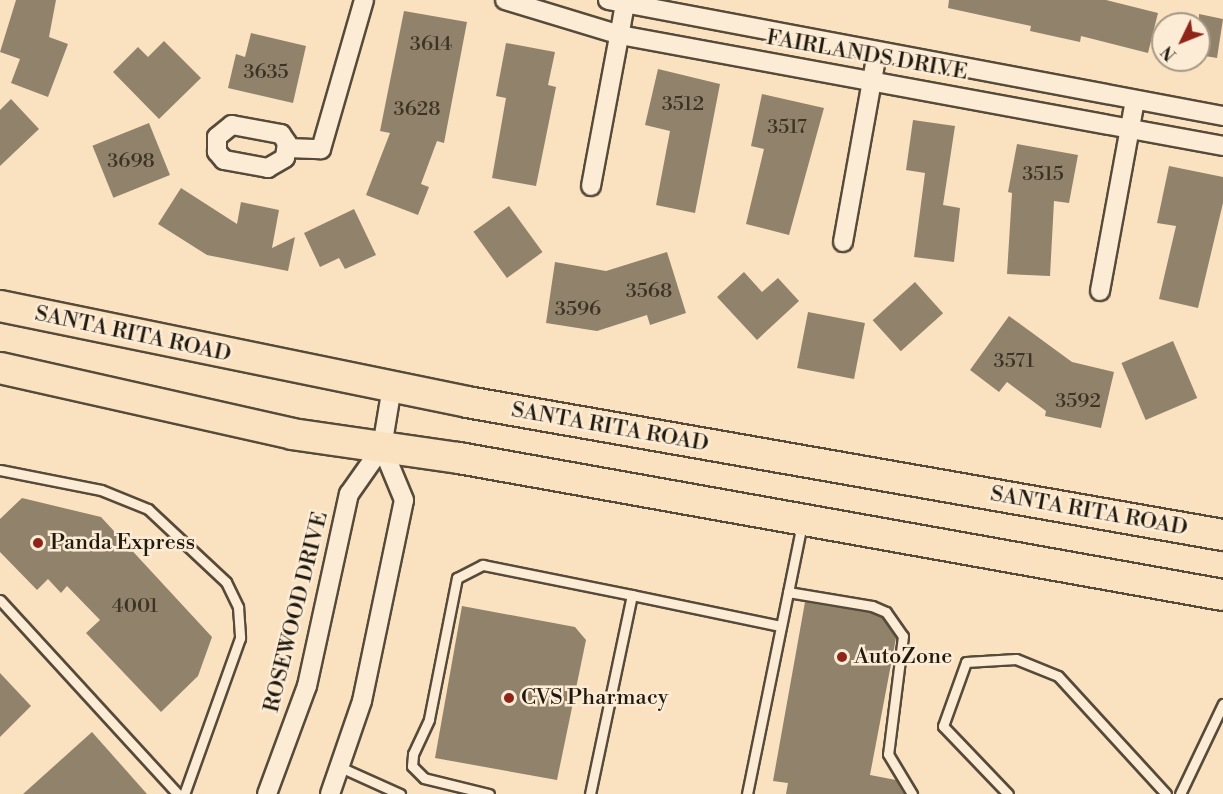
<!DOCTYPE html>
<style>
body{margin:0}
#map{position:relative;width:1223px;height:794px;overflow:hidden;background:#fae2c0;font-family:"Libre Bodoni",serif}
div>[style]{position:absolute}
.building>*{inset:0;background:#91826b;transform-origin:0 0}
.roads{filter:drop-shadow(2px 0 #564b3a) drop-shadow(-2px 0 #564b3a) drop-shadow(0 2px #564b3a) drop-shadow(0 -2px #564b3a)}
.lane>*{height:9px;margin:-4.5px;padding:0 4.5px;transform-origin:4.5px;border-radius:4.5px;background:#fcecd6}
.street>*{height:18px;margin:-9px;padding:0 9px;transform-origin:9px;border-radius:9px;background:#fcecd6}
.primary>*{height:30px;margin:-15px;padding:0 15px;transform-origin:15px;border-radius:15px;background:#fae2c0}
.dots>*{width:16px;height:16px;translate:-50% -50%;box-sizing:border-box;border:3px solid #fcecd6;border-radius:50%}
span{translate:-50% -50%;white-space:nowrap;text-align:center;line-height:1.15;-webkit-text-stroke:5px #fcecd6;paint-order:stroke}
.number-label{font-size:20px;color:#3c3325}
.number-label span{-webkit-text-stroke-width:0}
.street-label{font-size:22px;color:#20190e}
.poi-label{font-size:22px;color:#20190e}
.left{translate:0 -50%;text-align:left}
.north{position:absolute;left:1151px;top:12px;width:60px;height:60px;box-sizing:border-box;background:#fcecd6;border:2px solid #a49886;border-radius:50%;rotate:227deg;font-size:16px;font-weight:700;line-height:24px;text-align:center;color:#20190e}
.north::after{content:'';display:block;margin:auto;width:21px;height:27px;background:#8f2418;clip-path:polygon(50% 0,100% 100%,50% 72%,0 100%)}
</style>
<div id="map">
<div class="building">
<div style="clip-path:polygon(16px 0,56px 0,49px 37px,68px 44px,48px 97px,11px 83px,20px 59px,0 52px)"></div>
<div style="clip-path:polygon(949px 0,1106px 0,1158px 13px,1148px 53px,1081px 36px,1080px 42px,1030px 31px,1031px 26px,948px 8px)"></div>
<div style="clip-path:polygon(404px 11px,467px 22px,444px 143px,437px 141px,421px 184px,429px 187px,418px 215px,366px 195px,390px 133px,380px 131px)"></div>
<div style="clip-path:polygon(1199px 14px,1223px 19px,1217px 58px,1199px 55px)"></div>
<div style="clip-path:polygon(251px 33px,306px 46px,293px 103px,228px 88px,236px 54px,245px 57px)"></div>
<div style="clip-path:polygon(164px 41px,201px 78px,159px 119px,113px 72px,138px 47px,148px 57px)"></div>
<div style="clip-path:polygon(506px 43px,555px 52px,548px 85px,556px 87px,536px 186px,492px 178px,506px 98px,496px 96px)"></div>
<div style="clip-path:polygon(658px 69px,720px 84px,695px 213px,656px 205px,670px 131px,645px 125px)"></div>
<div style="clip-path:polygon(762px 94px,824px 108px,789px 235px,746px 224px,764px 149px,751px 146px)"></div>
<div style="clip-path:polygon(11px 99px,39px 129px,0 166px,0 110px)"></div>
<div style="clip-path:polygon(913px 120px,955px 126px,943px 205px,960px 208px,954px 262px,914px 257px,925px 173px,906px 170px)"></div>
<div style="left:149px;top:123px;width:56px;height:61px;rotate:68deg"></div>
<div style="clip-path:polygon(1017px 144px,1078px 155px,1069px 203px,1054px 201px,1050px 276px,1007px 274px,1012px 193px,1008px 192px)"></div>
<div style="clip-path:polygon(1169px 166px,1223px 177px,1223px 203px,1198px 308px,1159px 299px,1176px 226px,1157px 223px)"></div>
<div style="clip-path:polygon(181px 188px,237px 224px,241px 202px,279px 210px,272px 248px,295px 237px,288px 271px,207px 255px,158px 224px)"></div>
<div style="left:509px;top:206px;width:57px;height:44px;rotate:54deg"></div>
<div style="clip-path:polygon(354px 209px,376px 255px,345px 269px,339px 258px,320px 267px,304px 233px)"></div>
<div style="clip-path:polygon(667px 252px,686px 313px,650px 325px,647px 315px,597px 331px,546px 323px,555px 262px,606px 271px)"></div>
<div style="clip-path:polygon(744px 272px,762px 292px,778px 278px,799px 301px,757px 340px,717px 297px)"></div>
<div style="left:915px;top:282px;width:42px;height:57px;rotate:48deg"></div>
<div style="left:808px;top:312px;width:58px;height:57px;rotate:11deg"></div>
<div style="clip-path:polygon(1009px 316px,1072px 362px,1114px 372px,1101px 428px,1045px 416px,1046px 411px,1007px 382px,999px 392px,970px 370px)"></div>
<div style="left:1173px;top:341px;width:62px;height:56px;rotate:67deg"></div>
<div style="clip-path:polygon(22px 498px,101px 517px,212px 637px,198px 676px,161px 712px,86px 633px,100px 620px,67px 586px,61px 593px,48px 579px,37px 590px,0 552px,0 519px)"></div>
<div style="clip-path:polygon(805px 602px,872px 613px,882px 617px,896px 638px,870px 775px,896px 780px,904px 794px,786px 794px,788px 783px,773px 781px)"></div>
<div style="clip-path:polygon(462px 606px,575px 627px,586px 640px,557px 780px,435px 758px)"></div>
<div style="clip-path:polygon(0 673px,31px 706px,0 737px)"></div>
<div style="clip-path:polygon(92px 732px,147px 794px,23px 794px)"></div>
</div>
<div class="roads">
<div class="lane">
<div style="left:0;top:470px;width:103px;rotate:11.2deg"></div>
<div style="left:101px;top:490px;width:51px;rotate:22deg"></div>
<div style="left:148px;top:509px;width:107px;rotate:43.1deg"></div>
<div style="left:226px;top:582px;width:28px;rotate:64deg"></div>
<div style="left:238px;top:607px;width:31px;rotate:86deg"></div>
<div style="left:240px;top:638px;width:166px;rotate:109.7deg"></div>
<div style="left:788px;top:592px;width:85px;rotate:9.5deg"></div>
<div style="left:872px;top:606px;width:15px;rotate:23deg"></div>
<div style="left:886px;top:612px;width:29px;rotate:55deg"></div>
<div style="left:903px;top:636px;width:119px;rotate:97.2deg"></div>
<div style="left:888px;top:754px;width:47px;rotate:59deg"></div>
<div style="left:0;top:600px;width:263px;rotate:47.5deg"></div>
<div style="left:340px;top:767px;width:66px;rotate:24.2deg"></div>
<div style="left:489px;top:794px;width:67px;rotate:-166.2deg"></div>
<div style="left:424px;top:778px;width:17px;rotate:-135deg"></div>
<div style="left:412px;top:766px;width:12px;rotate:-85deg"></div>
<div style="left:413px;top:754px;width:38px;rotate:-65deg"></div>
<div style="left:429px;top:719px;width:144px;rotate:-78.8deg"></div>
<div style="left:457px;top:578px;width:29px;rotate:-27deg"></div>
<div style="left:483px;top:565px;width:152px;rotate:11.4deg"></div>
<div style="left:590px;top:794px;width:203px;rotate:-78.1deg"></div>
<div style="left:632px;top:595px;width:152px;rotate:11.8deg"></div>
<div style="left:747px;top:794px;width:277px;rotate:-78.5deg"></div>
<div style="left:1008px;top:794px;width:94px;rotate:-133.7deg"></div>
<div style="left:943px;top:726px;width:68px;rotate:-70.2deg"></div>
<div style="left:966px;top:662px;width:50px;rotate:-3.4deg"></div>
<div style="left:1016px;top:659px;width:45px;rotate:22deg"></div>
<div style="left:1058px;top:676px;width:160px;rotate:47.5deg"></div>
<div style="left:1180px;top:794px;width:100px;rotate:-64.5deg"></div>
</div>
<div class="street">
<div style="left:505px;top:0;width:120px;rotate:16.9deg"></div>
<div style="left:620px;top:35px;width:613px;rotate:10.43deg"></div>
<div style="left:608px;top:0;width:626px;rotate:10.68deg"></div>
<div style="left:232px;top:125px;width:50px;rotate:10.4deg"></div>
<div style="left:281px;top:134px;width:11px;rotate:56deg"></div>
<div style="left:287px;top:143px;width:15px;rotate:98deg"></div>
<div style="left:285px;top:158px;width:20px;rotate:150deg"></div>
<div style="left:268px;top:168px;width:45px;rotate:-169.7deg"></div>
<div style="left:224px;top:160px;width:11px;rotate:-131deg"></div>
<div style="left:217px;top:152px;width:15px;rotate:-90deg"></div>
<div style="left:217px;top:137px;width:19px;rotate:-39deg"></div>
<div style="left:287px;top:148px;width:34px;rotate:2deg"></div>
<div style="left:321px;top:149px;width:155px;rotate:-73.9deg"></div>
<div style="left:591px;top:186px;width:184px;rotate:-79.4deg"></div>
<div style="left:843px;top:242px;width:192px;rotate:-79.8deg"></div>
<div style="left:1100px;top:291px;width:194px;rotate:-79.6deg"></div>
<div style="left:267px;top:794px;width:115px;rotate:-69.7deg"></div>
<div style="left:307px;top:686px;width:197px;rotate:-77.7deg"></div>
<div style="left:349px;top:494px;width:57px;rotate:-54.9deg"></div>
<div style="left:382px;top:447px;width:61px;rotate:-80.5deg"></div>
<div style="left:330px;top:794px;width:98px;rotate:-71deg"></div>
<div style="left:362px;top:701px;width:205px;rotate:-78.2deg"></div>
<div style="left:404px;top:500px;width:57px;rotate:-112.5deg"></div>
</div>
<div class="primary">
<div style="left:0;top:306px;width:477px;rotate:11.6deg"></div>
<div style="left:467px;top:402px;width:768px;rotate:9.98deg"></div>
<div style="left:0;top:368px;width:299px;rotate:12.7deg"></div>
<div style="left:292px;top:434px;width:169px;rotate:8.2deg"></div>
<div style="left:459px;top:458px;width:776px;rotate:10.17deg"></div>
</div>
</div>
<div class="dots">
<div style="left:38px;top:543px;background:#8f2418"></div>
<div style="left:842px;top:657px;background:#8f2418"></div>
<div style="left:509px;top:698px;background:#8f2418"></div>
</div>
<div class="number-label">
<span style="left:431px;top:44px">3614</span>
<span style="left:266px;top:72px">3635</span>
<span style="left:683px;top:104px">3512</span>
<span style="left:417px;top:109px">3628</span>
<span style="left:787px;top:127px">3517</span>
<span style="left:131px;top:161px">3698</span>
<span style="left:1043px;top:174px">3515</span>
<span style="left:649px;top:291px">3568</span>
<span style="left:578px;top:309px">3596</span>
<span style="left:1014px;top:361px">3571</span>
<span style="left:1078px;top:401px">3592</span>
<span style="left:135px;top:606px">4001</span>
</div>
<div class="street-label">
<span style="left:867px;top:55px;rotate:10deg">FAIRLANDS DRIVE</span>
<span style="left:133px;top:334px;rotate:12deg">SANTA RITA ROAD</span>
<span style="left:610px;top:427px;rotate:10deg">SANTA RITA ROAD</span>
<span style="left:1089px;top:511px;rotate:10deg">SANTA RITA ROAD</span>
<span style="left:296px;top:612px;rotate:-76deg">ROSEWOOD DRIVE</span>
</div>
<div class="poi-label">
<span class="left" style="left:50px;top:543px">Panda Express</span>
<span class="left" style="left:854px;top:657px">AutoZone</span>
<span class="left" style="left:521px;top:698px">CVS Pharmacy</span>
</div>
<div class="north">N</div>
</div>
